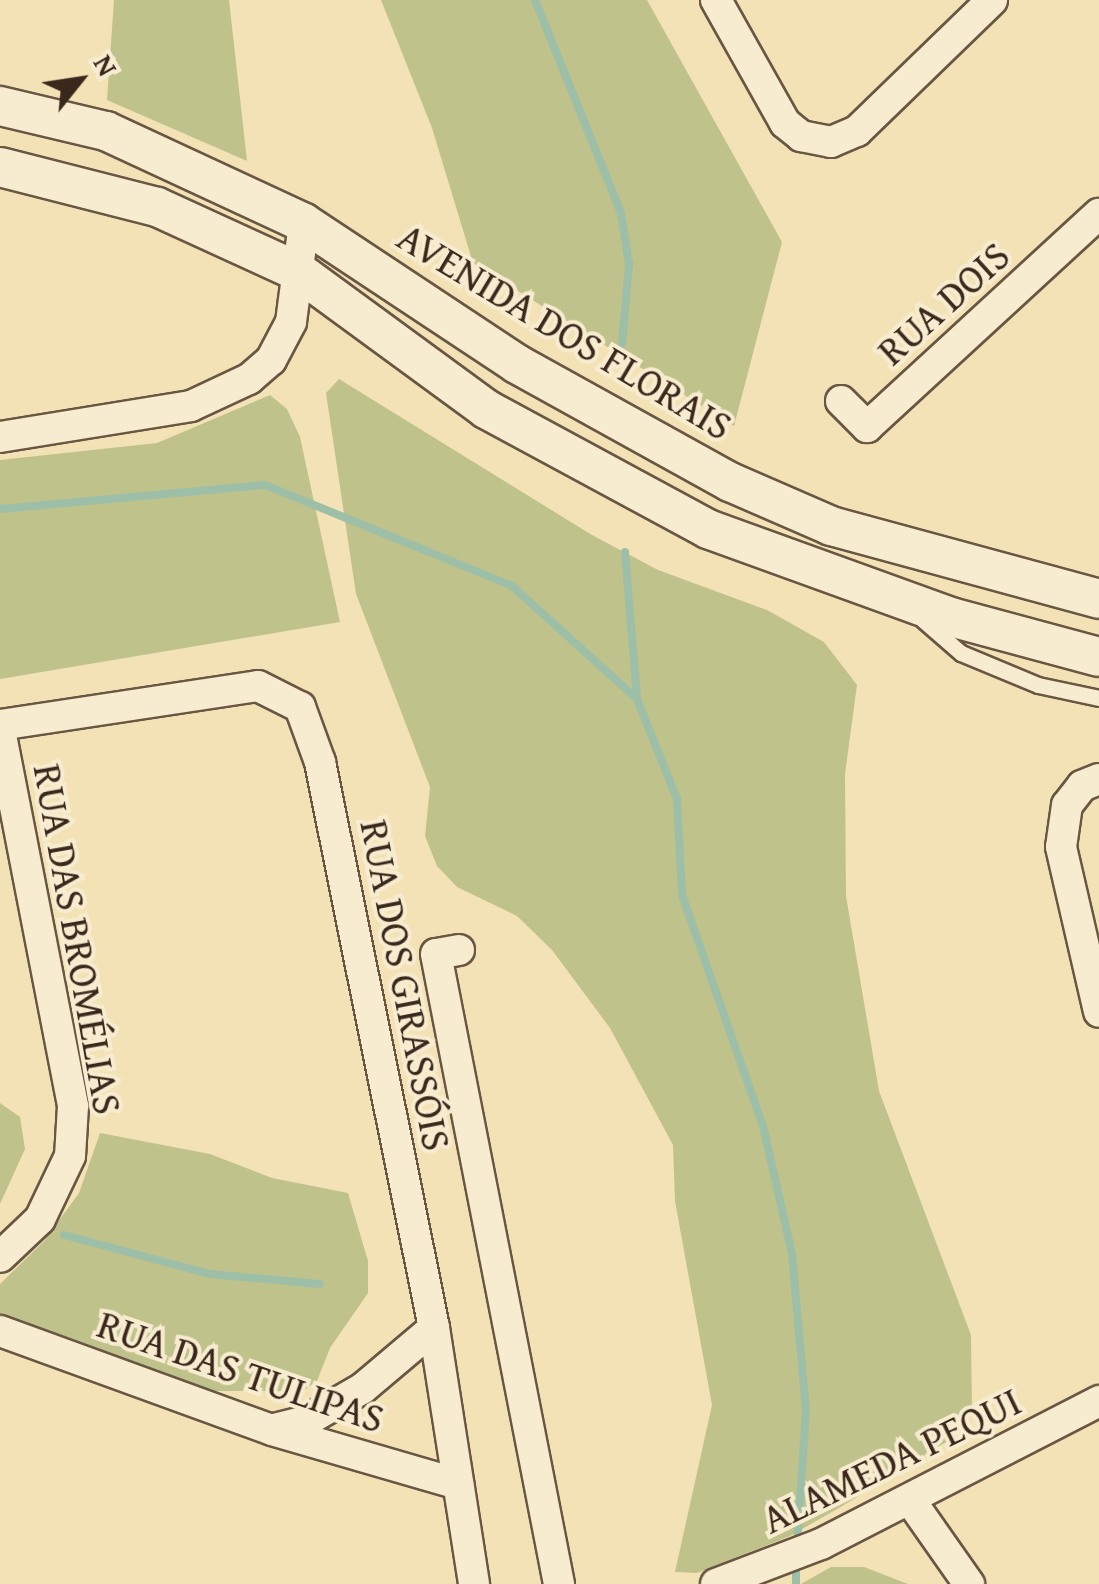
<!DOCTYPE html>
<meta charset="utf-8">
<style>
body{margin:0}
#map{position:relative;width:1099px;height:1584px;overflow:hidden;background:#f3e2b5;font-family:"Gentium Book Plus",serif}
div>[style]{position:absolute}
.green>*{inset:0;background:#bfc28b}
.stream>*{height:8px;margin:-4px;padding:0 4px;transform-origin:4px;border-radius:4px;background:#9dbfa8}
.roads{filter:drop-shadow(2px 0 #695643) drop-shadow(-2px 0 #695643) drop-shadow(0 2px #695643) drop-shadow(0 -2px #695643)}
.service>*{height:15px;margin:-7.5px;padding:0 7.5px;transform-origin:7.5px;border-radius:7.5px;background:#f7eccf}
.minor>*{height:30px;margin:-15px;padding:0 15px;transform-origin:15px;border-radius:15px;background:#f7eccf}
.tertiary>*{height:38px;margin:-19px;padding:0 19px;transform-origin:19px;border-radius:19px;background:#f7eccf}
span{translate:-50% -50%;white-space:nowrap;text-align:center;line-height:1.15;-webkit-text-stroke:8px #f7eccf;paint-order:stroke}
.street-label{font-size:40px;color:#3b281d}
.north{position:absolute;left:30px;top:30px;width:100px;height:100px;-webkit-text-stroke:8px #f7eccf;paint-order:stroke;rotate:60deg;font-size:28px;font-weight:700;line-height:40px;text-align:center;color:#3b281d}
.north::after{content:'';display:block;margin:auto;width:35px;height:45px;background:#3b281d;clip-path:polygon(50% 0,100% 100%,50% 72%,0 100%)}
</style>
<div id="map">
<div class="green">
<div style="clip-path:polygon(114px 0,229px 0,247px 161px,107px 100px)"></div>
<div style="clip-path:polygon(381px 0,647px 0,782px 242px,734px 426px,473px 263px,432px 128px)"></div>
<div style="clip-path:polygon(339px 379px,592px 535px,658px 570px,767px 610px,824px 642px,857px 685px,845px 774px,846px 896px,879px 1091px,971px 1335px,972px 1412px,951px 1439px,844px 1505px,790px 1536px,697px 1573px,675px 1572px,712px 1405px,675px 1201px,673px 1145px,610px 1028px,552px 950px,517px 916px,457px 887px,437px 866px,425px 836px,430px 787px,356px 594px,326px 393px)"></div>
<div style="clip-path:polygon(270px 395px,287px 409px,300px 437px,340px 622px,0 679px,0 460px,157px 443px)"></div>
<div style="clip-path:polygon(0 1103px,20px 1117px,25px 1149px,0 1204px)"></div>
<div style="clip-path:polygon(100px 1133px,210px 1154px,272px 1178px,348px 1193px,368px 1261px,368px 1293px,330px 1348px,317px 1381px,303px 1391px,201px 1391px,0 1321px,0 1284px,44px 1241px,79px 1193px)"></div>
<div style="clip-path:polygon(831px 1567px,864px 1567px,908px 1584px,801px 1584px)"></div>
</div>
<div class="stream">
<div style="left:535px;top:0;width:230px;rotate:68deg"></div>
<div style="left:621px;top:213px;width:52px;rotate:81.1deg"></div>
<div style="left:629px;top:264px;width:80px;rotate:95deg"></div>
<div style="left:0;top:509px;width:266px;rotate:-5.2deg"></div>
<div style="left:265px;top:485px;width:267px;rotate:22.2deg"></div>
<div style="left:512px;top:586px;width:167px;rotate:42.1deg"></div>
<div style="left:625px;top:552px;width:147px;rotate:85.3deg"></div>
<div style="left:637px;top:699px;width:108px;rotate:68.2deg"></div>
<div style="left:677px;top:799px;width:96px;rotate:87deg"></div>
<div style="left:682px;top:895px;width:245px;rotate:70.7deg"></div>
<div style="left:763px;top:1126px;width:131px;rotate:77.2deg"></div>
<div style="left:792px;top:1254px;width:157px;rotate:84.9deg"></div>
<div style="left:806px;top:1410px;width:135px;rotate:93.8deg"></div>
<div style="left:64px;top:1235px;width:151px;rotate:15deg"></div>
<div style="left:210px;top:1274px;width:110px;rotate:5.2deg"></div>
<div style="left:796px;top:1584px;width:20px;rotate:-90deg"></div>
</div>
<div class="roads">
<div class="service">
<div style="left:923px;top:620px;width:50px;rotate:41deg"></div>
<div style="left:961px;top:653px;width:83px;rotate:22.6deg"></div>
<div style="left:1038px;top:685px;width:62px;rotate:12deg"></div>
</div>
<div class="minor">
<div style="left:716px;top:0;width:141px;rotate:60.7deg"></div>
<div style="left:785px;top:123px;width:21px;rotate:39deg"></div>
<div style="left:801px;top:136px;width:31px;rotate:11deg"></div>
<div style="left:831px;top:142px;width:28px;rotate:-23deg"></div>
<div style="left:857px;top:131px;width:188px;rotate:-44.1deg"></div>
<div style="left:841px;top:401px;width:37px;rotate:45deg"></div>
<div style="left:867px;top:427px;width:315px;rotate:-42.6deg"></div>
<div style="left:0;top:437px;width:193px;rotate:-9.2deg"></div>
<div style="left:191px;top:406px;width:64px;rotate:-25deg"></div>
<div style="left:249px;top:379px;width:29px;rotate:-41deg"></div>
<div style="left:271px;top:360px;width:43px;rotate:-62.2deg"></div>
<div style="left:291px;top:322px;width:100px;rotate:-82.5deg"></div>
<div style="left:0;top:725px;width:261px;rotate:-8.6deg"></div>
<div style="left:258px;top:686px;width:47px;rotate:26.6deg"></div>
<div style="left:300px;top:707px;width:59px;rotate:70deg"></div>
<div style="left:320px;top:762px;width:577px;rotate:78.61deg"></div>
<div style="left:434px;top:1328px;width:259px;rotate:81.1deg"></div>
<div style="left:0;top:730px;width:383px;rotate:79deg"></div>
<div style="left:73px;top:1106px;width:50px;rotate:93.4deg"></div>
<div style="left:70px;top:1156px;width:70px;rotate:115.5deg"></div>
<div style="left:40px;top:1219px;width:55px;rotate:136.5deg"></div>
<div style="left:1099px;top:779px;width:18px;rotate:158deg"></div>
<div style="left:1082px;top:786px;width:24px;rotate:128deg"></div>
<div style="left:1067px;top:805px;width:42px;rotate:98.1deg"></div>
<div style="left:1061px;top:847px;width:169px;rotate:77deg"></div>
<div style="left:459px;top:950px;width:23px;rotate:170deg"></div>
<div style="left:436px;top:954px;width:642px;rotate:78.95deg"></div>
<div style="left:0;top:1331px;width:289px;rotate:20deg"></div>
<div style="left:272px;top:1430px;width:194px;rotate:16.2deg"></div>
<div style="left:274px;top:1429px;width:33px;rotate:-14deg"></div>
<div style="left:306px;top:1421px;width:66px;rotate:-30.1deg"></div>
<div style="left:363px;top:1388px;width:93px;rotate:-40.2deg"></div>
<div style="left:910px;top:1500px;width:103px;rotate:54.9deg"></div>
<div style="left:716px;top:1584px;width:112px;rotate:-20.9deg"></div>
<div style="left:821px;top:1544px;width:313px;rotate:-27.2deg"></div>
</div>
<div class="tertiary">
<div style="left:0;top:106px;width:109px;rotate:13.3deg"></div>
<div style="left:106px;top:131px;width:218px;rotate:24.9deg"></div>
<div style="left:304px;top:223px;width:255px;rotate:33.5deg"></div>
<div style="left:517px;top:364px;width:244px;rotate:29deg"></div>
<div style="left:730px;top:482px;width:110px;rotate:23.5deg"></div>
<div style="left:831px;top:526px;width:278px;rotate:15.2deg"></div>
<div style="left:0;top:167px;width:162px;rotate:14.3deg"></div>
<div style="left:157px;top:207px;width:156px;rotate:24.6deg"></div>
<div style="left:299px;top:272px;width:232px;rotate:36.2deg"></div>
<div style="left:486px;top:409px;width:252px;rotate:28.4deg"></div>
<div style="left:708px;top:529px;width:258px;rotate:19.9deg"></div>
<div style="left:951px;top:617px;width:153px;rotate:15.1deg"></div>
</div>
</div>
<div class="street-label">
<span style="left:943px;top:303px;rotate:-42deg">RUA DOIS</span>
<span style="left:565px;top:331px;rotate:31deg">AVENIDA DOS FLORAIS</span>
<span style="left:78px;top:939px;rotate:80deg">RUA DAS BROMÉLIAS</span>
<span style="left:406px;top:985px;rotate:79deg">RUA DOS GIRASSÓIS</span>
<span style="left:241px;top:1371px;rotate:19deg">RUA DAS TULIPAS</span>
<span style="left:891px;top:1460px;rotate:-26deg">ALAMEDA PEQUI</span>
</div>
<div class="north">N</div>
</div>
